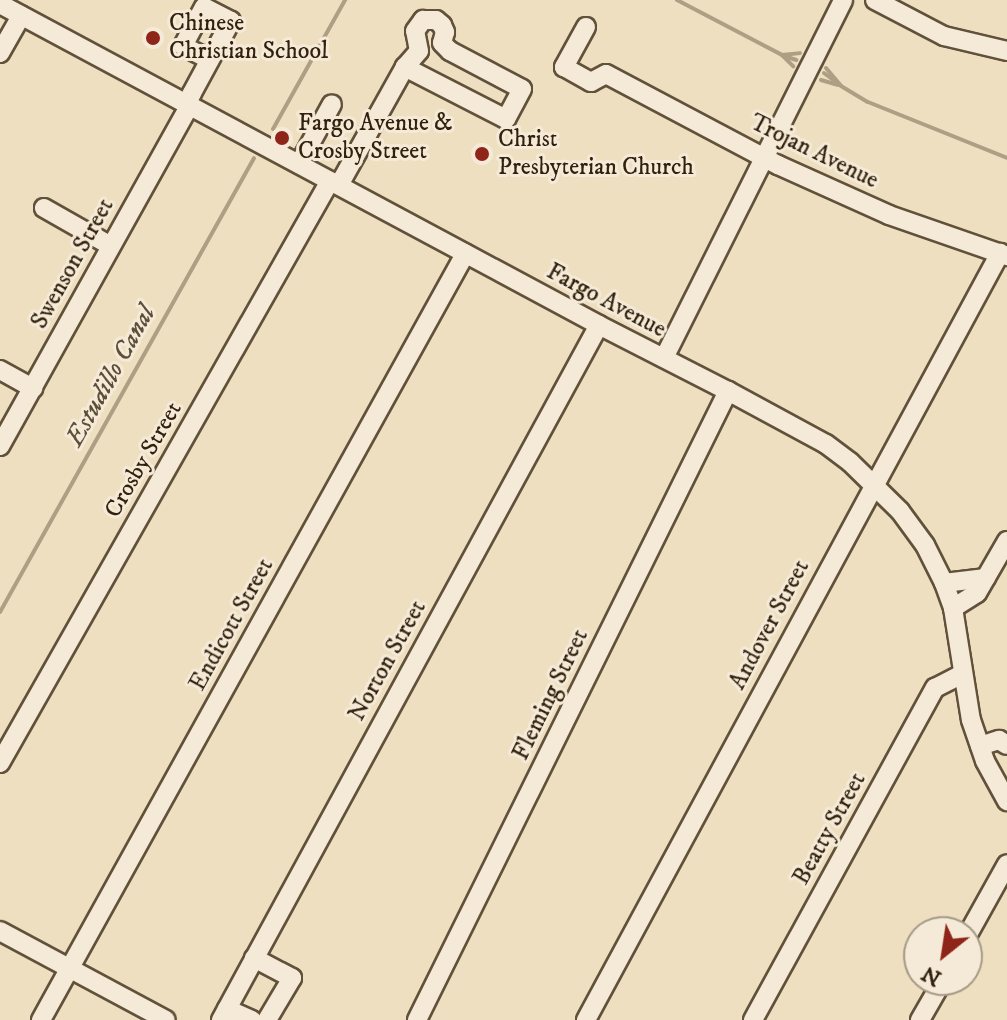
<!DOCTYPE html>
<style>
body{margin:0}
#map{position:relative;width:1007px;height:1020px;overflow:hidden;background:#eedfc1;font-family:"IM FELL DW Pica",serif}
div>[style]{position:absolute}
.stream>*{height:4px;margin:-2px;padding:0 2px;transform-origin:2px;border-radius:2px;background:#ae9f84}
.roads{filter:drop-shadow(2px 0 #61513a) drop-shadow(-2px 0 #61513a) drop-shadow(0 2px #61513a) drop-shadow(0 -2px #61513a)}
.minor>*{height:18px;margin:-9px;padding:0 9px;transform-origin:9px;border-radius:9px;background:#f4ead7}
.dots>*{width:22px;height:22px;translate:-50% -50%;box-sizing:border-box;border:4px solid #f4ead7;border-radius:50%}
span{translate:-50% -50%;white-space:nowrap;text-align:center;line-height:1.15;-webkit-text-stroke:6px #f4ead7;paint-order:stroke}
.poi-label{font-size:24px;color:#32220d}
.left{translate:0 -50%;text-align:left}
.street-label{font-size:24px;color:#32220d}
.water-label{font-size:26px;color:#5d4e37;font-style:italic}
.north{position:absolute;left:903px;top:916px;width:80px;height:80px;box-sizing:border-box;background:#f4ead7;border:2px solid #a69a86;border-radius:50%;rotate:210deg;font-size:22px;font-weight:700;line-height:32px;text-align:center;color:#32220d}
.north::after{content:'';display:block;margin:auto;width:28px;height:36px;background:#8f2418;clip-path:polygon(50% 0,100% 100%,50% 72%,0 100%)}
</style>
<div id="map">
<div class="stream">
<div style="left:677px;top:0;width:119px;rotate:27.6deg"></div>
<div style="left:782px;top:55px;width:18px;rotate:-6deg"></div>
<div style="left:782px;top:55px;width:16px;rotate:45deg"></div>
<div style="left:784px;top:56px;width:13px;rotate:18deg"></div>
<div style="left:826px;top:68px;width:23px;rotate:50deg"></div>
<div style="left:841px;top:86px;width:31px;rotate:31deg"></div>
<div style="left:868px;top:102px;width:150px;rotate:21.9deg"></div>
<div style="left:824px;top:73px;width:15px;rotate:37deg"></div>
<div style="left:821px;top:80px;width:18px;rotate:16deg"></div>
<div style="left:273px;top:129px;width:148px;rotate:-60.8deg"></div>
<div style="left:0;top:612px;width:520px;rotate:-60.77deg"></div>
</div>
<div class="roads">
<div class="minor">
<div style="left:875px;top:0;width:78px;rotate:27.6deg"></div>
<div style="left:944px;top:36px;width:65px;rotate:13.4deg"></div>
<div style="left:0;top:4px;width:680px;rotate:28.19deg"></div>
<div style="left:599px;top:325px;width:145px;rotate:27.1deg"></div>
<div style="left:728px;top:391px;width:111px;rotate:28.4deg"></div>
<div style="left:826px;top:444px;width:30px;rotate:37deg"></div>
<div style="left:850px;top:462px;width:70px;rotate:44.4deg"></div>
<div style="left:900px;top:511px;width:42px;rotate:53.7deg"></div>
<div style="left:925px;top:545px;width:42px;rotate:63.4deg"></div>
<div style="left:944px;top:583px;width:27px;rotate:70deg"></div>
<div style="left:953px;top:608px;width:113px;rotate:80.9deg"></div>
<div style="left:971px;top:720px;width:43px;rotate:71.1deg"></div>
<div style="left:985px;top:761px;width:46px;rotate:61.2deg"></div>
<div style="left:586px;top:27px;width:46px;rotate:118.8deg"></div>
<div style="left:564px;top:67px;width:31px;rotate:29deg"></div>
<div style="left:591px;top:82px;width:17px;rotate:-28deg"></div>
<div style="left:606px;top:74px;width:195px;rotate:27.9deg"></div>
<div style="left:778px;top:165px;width:122px;rotate:24.2deg"></div>
<div style="left:889px;top:215px;width:125px;rotate:19.2deg"></div>
<div style="left:0;top:53px;width:43px;rotate:-60.4deg"></div>
<div style="left:186px;top:105px;width:13px;rotate:-63deg"></div>
<div style="left:192px;top:93px;width:82px;rotate:-61.6deg"></div>
<div style="left:231px;top:21px;width:30px;rotate:-153deg"></div>
<div style="left:204px;top:7px;width:44px;rotate:118.3deg"></div>
<div style="left:183px;top:46px;width:30px;rotate:27deg"></div>
<div style="left:299px;top:164px;width:68px;rotate:-61.2deg"></div>
<div style="left:339px;top:185px;width:135px;rotate:-60.8deg"></div>
<div style="left:405px;top:67px;width:21px;rotate:-49deg"></div>
<div style="left:419px;top:51px;width:20px;rotate:-101deg"></div>
<div style="left:415px;top:31px;width:14px;rotate:-54deg"></div>
<div style="left:423px;top:20px;width:13px"></div>
<div style="left:436px;top:20px;width:8px;rotate:40deg"></div>
<div style="left:442px;top:25px;width:8px;rotate:67deg"></div>
<div style="left:445px;top:32px;width:11px;rotate:105deg"></div>
<div style="left:442px;top:43px;width:11px;rotate:45deg"></div>
<div style="left:450px;top:51px;width:81px;rotate:27.8deg"></div>
<div style="left:522px;top:89px;width:34px;rotate:118deg"></div>
<div style="left:506px;top:119px;width:114px;rotate:-152.8deg"></div>
<div style="left:44px;top:208px;width:75px;rotate:29.6deg"></div>
<div style="left:664px;top:358px;width:400px;rotate:-63.4deg"></div>
<div style="left:0;top:370px;width:38px;rotate:29deg"></div>
<div style="left:0;top:446px;width:389px;rotate:-60.9deg"></div>
<div style="left:944px;top:583px;width:42px;rotate:-6.8deg"></div>
<div style="left:953px;top:608px;width:28px;rotate:-32deg"></div>
<div style="left:977px;top:593px;width:60px;rotate:-60deg"></div>
<div style="left:980px;top:746px;width:20px;rotate:-18deg"></div>
<div style="left:999px;top:740px;width:9px;rotate:32deg"></div>
<div style="left:0;top:763px;width:669px;rotate:-60.45deg"></div>
<div style="left:0;top:931px;width:188px;rotate:28.2deg"></div>
<div style="left:967px;top:936px;width:82px;rotate:-60.9deg"></div>
<div style="left:254px;top:958px;width:43px;rotate:27.8deg"></div>
<div style="left:292px;top:978px;width:49px;rotate:120.8deg"></div>
<div style="left:227px;top:1009px;width:27px;rotate:24deg"></div>
<div style="left:41px;top:1020px;width:876px;rotate:-61.03deg"></div>
<div style="left:221px;top:1020px;width:791px;rotate:-61.46deg"></div>
<div style="left:417px;top:1020px;width:702px;rotate:-63.69deg"></div>
<div style="left:586px;top:1020px;width:872px;rotate:-61.64deg"></div>
<div style="left:753px;top:1020px;width:379px;rotate:-61.3deg"></div>
<div style="left:935px;top:688px;width:30px;rotate:-27deg"></div>
<div style="left:920px;top:1020px;width:46px;rotate:-60.1deg"></div>
</div>
</div>
<div class="dots">
<div style="left:153px;top:38px;background:#8f2418"></div>
<div style="left:282px;top:138px;background:#8f2418"></div>
<div style="left:482px;top:154px;background:#8f2418"></div>
</div>
<div class="poi-label">
<span class="left" style="left:169px;top:38px">Chinese<br>Christian School</span>
<span class="left" style="left:298px;top:138px">Fargo Avenue &amp;<br>Crosby Street</span>
<span class="left" style="left:498px;top:154px">Christ<br>Presbyterian Church</span>
</div>
<div class="street-label">
<span style="left:814px;top:152px;rotate:26deg">Trojan Avenue</span>
<span style="left:73px;top:264px;rotate:-61deg">Swenson Street</span>
<span style="left:606px;top:301px;rotate:28deg">Fargo Avenue</span>
<span style="left:144px;top:460px;rotate:-60deg">Crosby Street</span>
<span style="left:232px;top:625px;rotate:-61deg">Endicott Street</span>
<span style="left:770px;top:625px;rotate:-62deg">Andover Street</span>
<span style="left:388px;top:661px;rotate:-61deg">Norton Street</span>
<span style="left:551px;top:695px;rotate:-64deg">Fleming Street</span>
<span style="left:830px;top:829px;rotate:-61deg">Beatty Street</span>
</div>
<div class="water-label">
<span style="left:111px;top:376px;rotate:-61deg">Estudillo Canal</span>
</div>
<div class="north">N</div>
</div>
